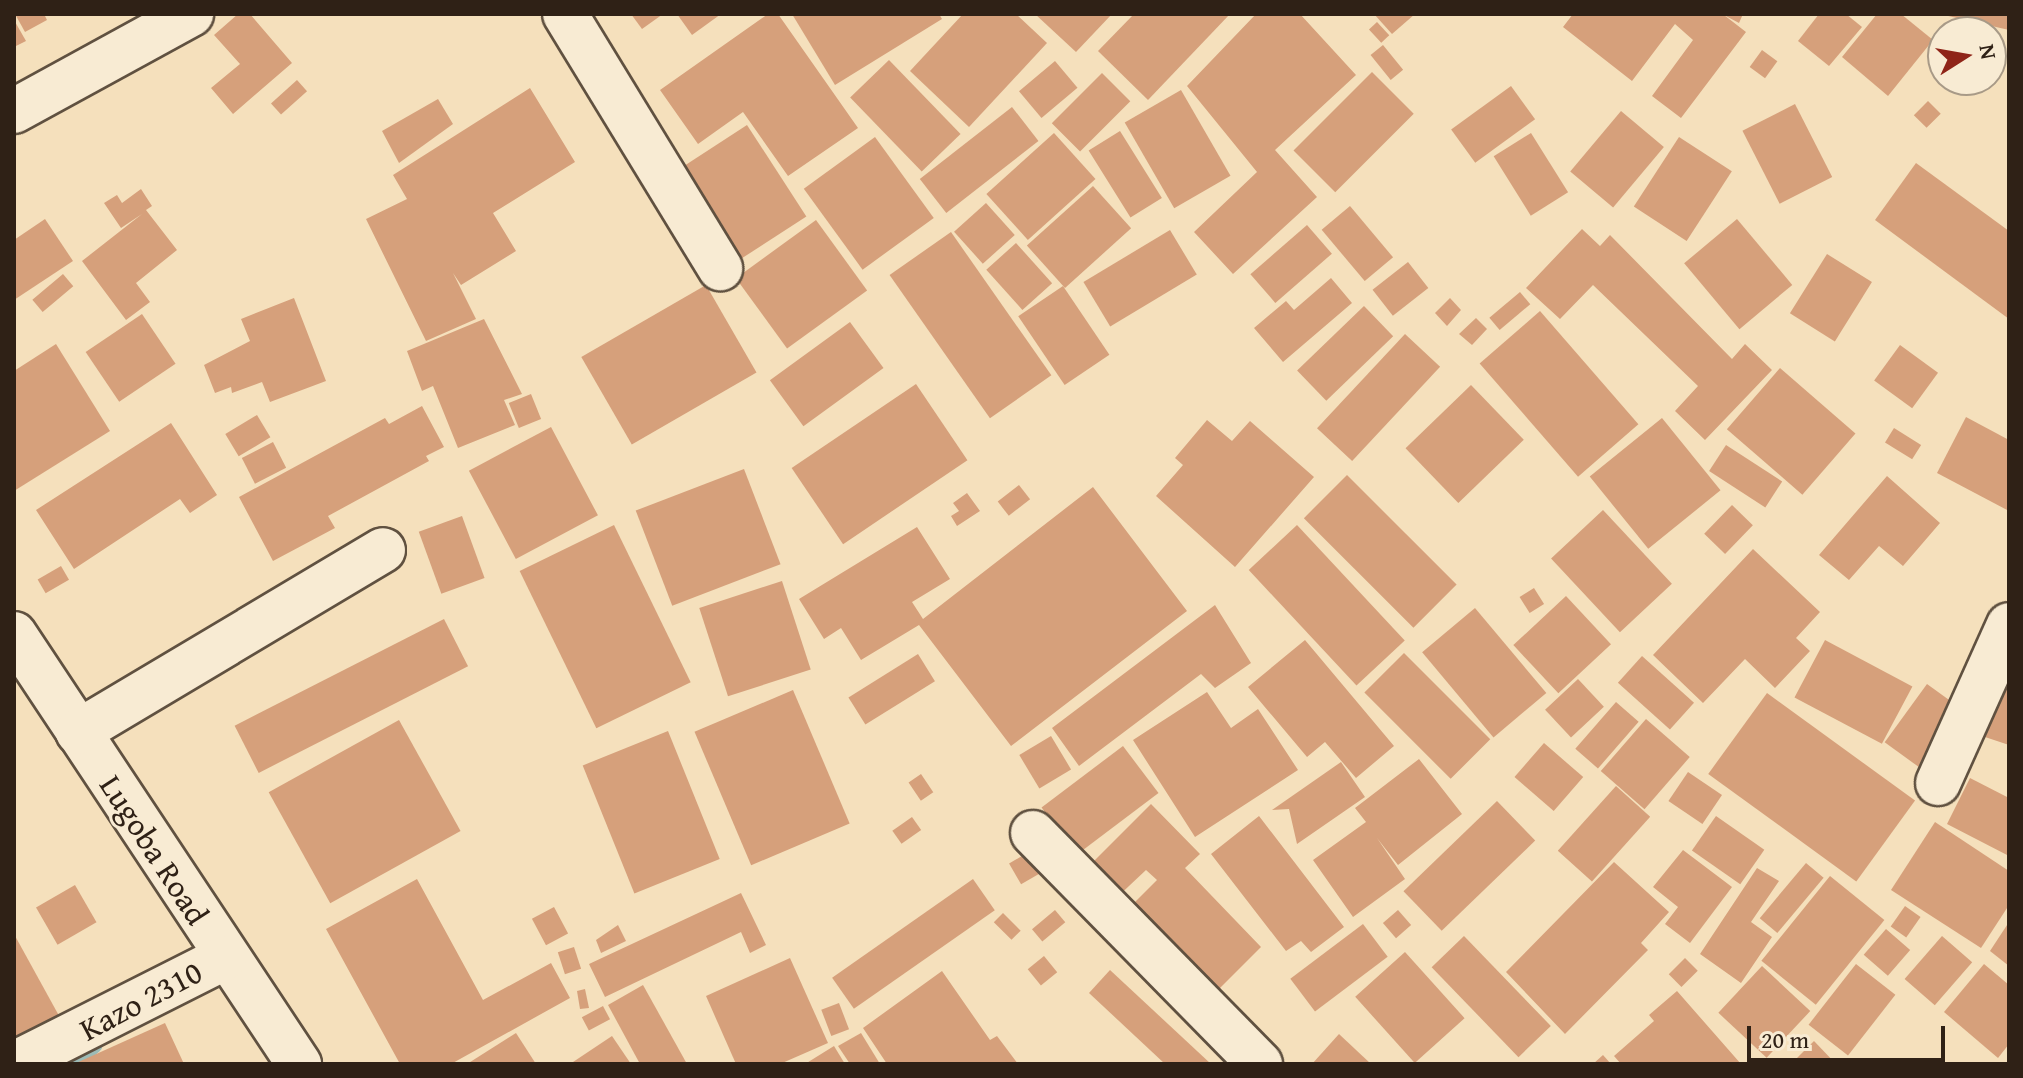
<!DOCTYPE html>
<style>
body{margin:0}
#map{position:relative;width:2023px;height:1078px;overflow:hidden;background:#f5e0bc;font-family:"Gentium Book Plus",serif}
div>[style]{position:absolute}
.stream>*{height:20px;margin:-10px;padding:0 10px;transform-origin:10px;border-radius:10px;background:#9dbcb6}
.building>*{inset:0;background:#d6a07b;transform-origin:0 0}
.roads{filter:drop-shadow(2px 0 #605140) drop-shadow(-2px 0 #605140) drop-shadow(0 2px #605140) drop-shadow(0 -2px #605140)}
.minor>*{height:44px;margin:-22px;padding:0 22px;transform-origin:22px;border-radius:22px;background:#f8ebd3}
span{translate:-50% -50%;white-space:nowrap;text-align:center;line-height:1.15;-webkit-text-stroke:6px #f8ebd3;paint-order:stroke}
.street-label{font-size:32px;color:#2f2116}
.frame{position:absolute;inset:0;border:16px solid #2f2116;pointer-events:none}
.north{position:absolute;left:1927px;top:16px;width:80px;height:80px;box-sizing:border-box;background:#f8ebd3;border:2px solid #a89a87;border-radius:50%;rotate:79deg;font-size:22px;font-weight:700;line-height:32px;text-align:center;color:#2f2116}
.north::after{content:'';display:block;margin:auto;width:28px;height:36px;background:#8f2418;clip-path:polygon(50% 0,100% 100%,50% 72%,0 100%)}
.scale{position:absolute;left:1747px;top:1026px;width:198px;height:36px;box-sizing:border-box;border:4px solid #2f2116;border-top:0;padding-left:10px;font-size:24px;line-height:28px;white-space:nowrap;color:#2f2116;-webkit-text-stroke:6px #f8ebd3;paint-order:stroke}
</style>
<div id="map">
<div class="stream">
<div style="left:69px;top:1064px;width:31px;rotate:-40deg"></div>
</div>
<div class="building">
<div style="clip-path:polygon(15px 14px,44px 14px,47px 20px,25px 32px)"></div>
<div style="clip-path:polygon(238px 14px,250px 14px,292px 63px,233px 114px,211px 88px,240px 64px,214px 35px)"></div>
<div style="clip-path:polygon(631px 14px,663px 14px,642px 29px)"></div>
<div style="clip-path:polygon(677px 14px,721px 14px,692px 35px)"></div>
<div style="clip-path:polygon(768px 14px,778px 14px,858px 128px,788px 176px,743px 112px,698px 144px,660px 90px)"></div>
<div style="clip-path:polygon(792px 14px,939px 14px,942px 19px,835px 85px)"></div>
<div style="clip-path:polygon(963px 14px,1016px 14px,1047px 43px,969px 127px,910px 71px)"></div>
<div style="clip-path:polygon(1035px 14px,1112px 14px,1076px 52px)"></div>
<div style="clip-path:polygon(1134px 14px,1230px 14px,1148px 100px,1098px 51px)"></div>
<div style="clip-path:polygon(1256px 14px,1300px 14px,1356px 75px,1275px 150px,1317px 197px,1233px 274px,1194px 232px,1257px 172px,1187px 86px)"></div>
<div style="clip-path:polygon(1374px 14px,1415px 14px,1392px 34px)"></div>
<div style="clip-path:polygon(1573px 14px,1743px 14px,1739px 23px,1724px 15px,1746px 32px,1681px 118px,1652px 96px,1693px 40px,1675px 24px,1632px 81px,1563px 27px)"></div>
<div style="clip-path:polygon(1819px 14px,1846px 14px,1862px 27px,1829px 66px,1798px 41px)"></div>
<div style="clip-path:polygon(1877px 14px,1901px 14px,1933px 40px,1888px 96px,1842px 57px)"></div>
<div style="clip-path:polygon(1945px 14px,2009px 14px,2009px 30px,1944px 15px)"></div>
<div style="clip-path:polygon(14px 20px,26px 41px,14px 47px)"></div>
<div style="left:1377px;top:22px;width:18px;height:11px;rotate:47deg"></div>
<div style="left:1383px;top:45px;width:32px;height:16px;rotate:51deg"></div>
<div style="left:1762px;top:50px;width:19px;height:21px;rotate:36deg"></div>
<div style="left:889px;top:60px;width:103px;height:54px;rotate:46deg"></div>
<div style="left:1055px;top:61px;width:35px;height:47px;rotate:50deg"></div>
<div style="left:1372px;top:72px;width:59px;height:111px;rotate:45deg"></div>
<div style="left:1102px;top:73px;width:40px;height:71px;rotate:45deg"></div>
<div style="left:297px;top:80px;width:15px;height:35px;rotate:48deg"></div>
<div style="left:1511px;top:86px;width:41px;height:74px;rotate:54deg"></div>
<div style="clip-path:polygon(530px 88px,575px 162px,493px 213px,516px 251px,461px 285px,453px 273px,476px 319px,426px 341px,366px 219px,407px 199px,393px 175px)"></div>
<div style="left:1181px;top:90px;width:99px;height:65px;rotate:60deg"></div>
<div style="clip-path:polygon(438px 99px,453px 124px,399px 163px,382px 131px)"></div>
<div style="left:1928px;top:101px;width:18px;height:20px;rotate:45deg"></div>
<div style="left:1795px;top:104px;width:82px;height:59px;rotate:63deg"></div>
<div style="left:1012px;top:107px;width:43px;height:117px;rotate:52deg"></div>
<div style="left:1621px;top:111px;width:56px;height:79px;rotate:40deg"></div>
<div style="left:747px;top:125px;width:109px;height:82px;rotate:57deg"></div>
<div style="left:1120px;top:131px;width:79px;height:37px;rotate:58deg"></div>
<div style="left:1054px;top:133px;width:62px;height:91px;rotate:48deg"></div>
<div style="left:1531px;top:133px;width:70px;height:44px;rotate:58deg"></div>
<div style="left:875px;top:137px;width:100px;height:88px;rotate:54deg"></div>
<div style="left:1679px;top:137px;width:63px;height:83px;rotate:33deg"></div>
<div style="clip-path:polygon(1916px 163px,2009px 231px,2009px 319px,1875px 220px)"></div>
<div style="left:1093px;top:186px;width:57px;height:89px;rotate:48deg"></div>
<div style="clip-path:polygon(141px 189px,152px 206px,146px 210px,177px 250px,136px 283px,150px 302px,126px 320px,82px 261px,142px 214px,121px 228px,104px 203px,117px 195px,122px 203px)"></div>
<div style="left:986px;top:203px;width:43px;height:43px;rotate:48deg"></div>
<div style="left:1350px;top:206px;width:67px;height:37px;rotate:50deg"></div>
<div style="clip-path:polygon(45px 219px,73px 261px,14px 300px,14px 240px)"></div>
<div style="left:1737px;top:219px;width:86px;height:69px;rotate:50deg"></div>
<div style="left:816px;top:220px;width:87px;height:99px;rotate:54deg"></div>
<div style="left:1307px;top:225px;width:38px;height:75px;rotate:49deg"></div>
<div style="clip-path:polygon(1582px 229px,1600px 246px,1610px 235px,1732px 359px,1745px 344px,1772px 370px,1705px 440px,1675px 411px,1698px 386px,1593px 285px,1560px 319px,1526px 288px)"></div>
<div style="left:1170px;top:230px;width:52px;height:101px;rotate:59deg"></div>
<div style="left:951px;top:232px;width:175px;height:75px;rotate:55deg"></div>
<div style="left:1016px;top:243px;width:54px;height:40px;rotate:48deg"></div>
<div style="left:1827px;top:254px;width:53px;height:70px;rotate:32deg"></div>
<div style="left:1408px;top:262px;width:33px;height:45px;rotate:52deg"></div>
<div style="left:63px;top:274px;width:16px;height:40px;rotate:50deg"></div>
<div style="clip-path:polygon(1331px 278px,1352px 303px,1283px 362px,1254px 328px,1286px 301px,1294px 310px)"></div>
<div style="left:706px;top:285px;width:101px;height:144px;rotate:60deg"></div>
<div style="left:1063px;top:286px;width:83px;height:54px;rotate:56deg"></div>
<div style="left:1520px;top:292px;width:16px;height:40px;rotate:50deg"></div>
<div style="clip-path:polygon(294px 298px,326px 381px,270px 402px,262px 382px,232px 393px,231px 387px,215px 393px,204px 365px,250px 341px,241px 319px)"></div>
<div style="clip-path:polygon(1450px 298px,1461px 310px,1447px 326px,1435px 313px)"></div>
<div style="left:1364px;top:306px;width:42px;height:93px;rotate:46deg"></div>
<div style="left:1540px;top:311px;width:150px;height:80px;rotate:49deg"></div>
<div style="left:142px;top:314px;width:60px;height:68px;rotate:56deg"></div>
<div style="clip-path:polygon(1476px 318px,1487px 329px,1472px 345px,1459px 334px)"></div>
<div style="clip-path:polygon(484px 319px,522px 394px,504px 400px,515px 425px,458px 448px,433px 386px,422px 391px,407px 351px)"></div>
<div style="left:850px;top:322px;width:57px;height:99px;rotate:54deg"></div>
<div style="left:1405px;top:334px;width:48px;height:129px;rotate:43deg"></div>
<div style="clip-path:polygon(56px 344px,110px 431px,14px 491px,14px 371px)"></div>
<div style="left:1900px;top:345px;width:47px;height:44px;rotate:36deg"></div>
<div style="left:1780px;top:368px;width:100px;height:81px;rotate:41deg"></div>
<div style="left:916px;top:384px;width:92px;height:150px;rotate:56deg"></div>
<div style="left:1471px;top:385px;width:76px;height:91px;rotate:46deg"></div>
<div style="left:531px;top:394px;width:27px;height:24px;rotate:68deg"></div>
<div style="clip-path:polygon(422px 406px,444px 447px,426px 456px,429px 461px,328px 516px,335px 528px,273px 561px,239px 497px,385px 418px,389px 424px)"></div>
<div style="left:257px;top:415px;width:26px;height:37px;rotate:59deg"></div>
<div style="clip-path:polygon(1966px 417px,2009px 440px,2009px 511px,1937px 473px)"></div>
<div style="left:1662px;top:418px;width:93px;height:93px;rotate:51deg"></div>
<div style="clip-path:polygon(1207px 420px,1232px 441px,1250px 421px,1314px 477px,1235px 567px,1156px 496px,1183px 465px,1175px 458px)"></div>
<div style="clip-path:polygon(171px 423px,217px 495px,190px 513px,180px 499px,74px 569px,36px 510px)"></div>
<div style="left:551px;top:427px;width:100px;height:93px;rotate:62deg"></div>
<div style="left:1894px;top:428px;width:32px;height:17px;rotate:32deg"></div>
<div style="left:273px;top:442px;width:29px;height:35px;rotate:63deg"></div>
<div style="left:1726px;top:445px;width:67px;height:31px;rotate:33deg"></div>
<div style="left:744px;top:469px;width:102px;height:116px;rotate:69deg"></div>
<div style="left:1347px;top:475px;width:155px;height:61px;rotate:45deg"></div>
<div style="clip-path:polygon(1887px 476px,1940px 523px,1903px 566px,1879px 546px,1849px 580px,1819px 555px)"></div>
<div style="left:1019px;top:485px;width:18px;height:27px;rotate:52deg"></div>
<div style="clip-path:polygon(1093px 487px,1187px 611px,1011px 746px,919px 625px,861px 660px,841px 628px,824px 639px,799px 599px,917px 527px,950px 579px,912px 602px,923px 619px)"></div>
<div style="clip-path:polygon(967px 493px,980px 511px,957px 526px,951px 516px,959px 511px,953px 503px)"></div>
<div style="left:1732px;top:505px;width:29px;height:40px;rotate:44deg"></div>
<div style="left:1603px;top:510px;width:101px;height:71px;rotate:47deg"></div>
<div style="left:462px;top:516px;width:66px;height:46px;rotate:70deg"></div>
<div style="left:614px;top:525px;width:175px;height:105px;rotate:64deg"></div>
<div style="left:1297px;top:525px;width:158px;height:66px;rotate:47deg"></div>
<div style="clip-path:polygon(1753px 549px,1820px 612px,1796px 638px,1810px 651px,1775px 688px,1745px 659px,1703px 703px,1653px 655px)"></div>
<div style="left:61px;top:566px;width:16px;height:27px;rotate:60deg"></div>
<div style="left:782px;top:581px;width:93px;height:87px;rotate:72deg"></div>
<div style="left:1534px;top:588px;width:19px;height:17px;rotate:58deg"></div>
<div style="left:1566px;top:596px;width:66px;height:72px;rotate:47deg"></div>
<div style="clip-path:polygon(1215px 605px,1251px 663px,1215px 688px,1201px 674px,1079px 766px,1052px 728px)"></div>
<div style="left:1475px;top:608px;width:111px;height:69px;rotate:50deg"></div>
<div style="left:444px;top:619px;width:53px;height:235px;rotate:63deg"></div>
<div style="clip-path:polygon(1305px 640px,1394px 746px,1356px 778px,1325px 742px,1307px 757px,1248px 687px)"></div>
<div style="left:1825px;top:640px;width:99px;height:65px;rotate:28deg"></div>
<div style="left:1404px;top:653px;width:122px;height:56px;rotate:45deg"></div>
<div style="left:918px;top:654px;width:32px;height:82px;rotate:58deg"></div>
<div style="left:1642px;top:656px;width:70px;height:36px;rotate:42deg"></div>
<div style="left:1578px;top:679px;width:38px;height:45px;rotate:47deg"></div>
<div style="left:1927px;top:684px;width:44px;height:72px;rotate:36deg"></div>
<div style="clip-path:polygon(2003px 685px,2009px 686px,2009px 745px,1985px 737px)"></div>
<div style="left:793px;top:690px;width:145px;height:107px;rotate:67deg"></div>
<div style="clip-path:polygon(1207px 692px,1231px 728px,1258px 709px,1298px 770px,1195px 837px,1133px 740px)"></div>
<div style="left:1767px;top:693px;width:183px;height:100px;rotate:36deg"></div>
<div style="left:1616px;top:702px;width:30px;height:62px;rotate:41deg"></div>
<div style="left:1646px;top:719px;width:58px;height:69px;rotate:41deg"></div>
<div style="left:399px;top:720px;width:127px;height:149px;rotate:61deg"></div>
<div style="left:668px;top:731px;width:138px;height:92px;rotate:68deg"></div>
<div style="left:1051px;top:736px;width:39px;height:37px;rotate:59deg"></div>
<div style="left:1544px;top:743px;width:52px;height:45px;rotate:41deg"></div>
<div style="left:1123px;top:746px;width:59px;height:102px;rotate:53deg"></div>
<div style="clip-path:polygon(1419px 759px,1462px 814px,1398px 865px,1377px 838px,1405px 879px,1353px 917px,1313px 860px,1366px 822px,1355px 808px)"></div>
<div style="clip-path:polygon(1341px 762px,1365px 797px,1297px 844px,1289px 809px,1272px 810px)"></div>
<div style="left:1688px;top:772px;width:41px;height:35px;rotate:34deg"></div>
<div style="left:921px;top:774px;width:22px;height:15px;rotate:56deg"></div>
<div style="clip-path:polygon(1970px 778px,2009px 798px,2009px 856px,1947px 824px)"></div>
<div style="left:1616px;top:786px;width:46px;height:87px;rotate:42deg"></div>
<div style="left:1497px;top:801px;width:55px;height:130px;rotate:46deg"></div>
<div style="clip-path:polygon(1151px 804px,1200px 854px,1185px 868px,1261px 947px,1210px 998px,1126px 911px,1157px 880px,1146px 870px,1112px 902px,1082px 873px)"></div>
<div style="clip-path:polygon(1259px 816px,1344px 927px,1311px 952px,1301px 941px,1286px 951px,1211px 854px)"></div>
<div style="left:1716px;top:816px;width:59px;height:42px;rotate:35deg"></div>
<div style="left:912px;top:817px;width:16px;height:24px;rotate:55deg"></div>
<div style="clip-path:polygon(1935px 822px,2009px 871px,2009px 905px,1981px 948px,1891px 890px)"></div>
<div style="clip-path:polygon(1683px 850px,1732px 887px,1690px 943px,1665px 924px,1678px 907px,1653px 887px)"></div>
<div style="left:1029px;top:852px;width:24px;height:23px;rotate:60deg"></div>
<div style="clip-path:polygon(1614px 862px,1669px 912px,1641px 943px,1648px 950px,1565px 1034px,1506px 972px)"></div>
<div style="left:1806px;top:863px;width:23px;height:72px;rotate:40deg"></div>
<div style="clip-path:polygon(1757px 868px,1779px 881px,1751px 922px,1772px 937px,1741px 983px,1700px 954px)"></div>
<div style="left:1830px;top:876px;width:70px;height:109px;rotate:39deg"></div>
<div style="clip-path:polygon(417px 879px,483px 1000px,551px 963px,570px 998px,451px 1064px,400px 1064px,326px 929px)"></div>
<div style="left:973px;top:879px;width:38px;height:172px;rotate:55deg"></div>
<div style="left:75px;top:885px;width:43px;height:45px;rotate:60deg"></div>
<div style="clip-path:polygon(741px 893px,766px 945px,750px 953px,741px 932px,605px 997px,589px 964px)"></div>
<div style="left:1905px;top:906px;width:19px;height:25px;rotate:35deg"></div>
<div style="left:554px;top:907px;width:30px;height:25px;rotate:62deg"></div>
<div style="left:1055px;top:910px;width:16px;height:30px;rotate:50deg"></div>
<div style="left:1398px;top:910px;width:20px;height:20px;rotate:49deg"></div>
<div style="left:1003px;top:913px;width:25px;height:13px;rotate:45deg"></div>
<div style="clip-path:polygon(2009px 922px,2009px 966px,1990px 951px)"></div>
<div style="left:1363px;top:924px;width:41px;height:91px;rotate:53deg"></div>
<div style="clip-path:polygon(618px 925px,626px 941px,601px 953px,596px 940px)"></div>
<div style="left:1886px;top:929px;width:32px;height:34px;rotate:41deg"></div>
<div style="clip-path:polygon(14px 934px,63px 1023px,14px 1050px)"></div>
<div style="left:1464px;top:936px;width:125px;height:45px;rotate:46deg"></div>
<div style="left:1942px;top:936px;width:40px;height:57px;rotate:41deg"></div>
<div style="left:574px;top:947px;width:23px;height:17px;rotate:72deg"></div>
<div style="left:1405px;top:952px;width:89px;height:67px;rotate:48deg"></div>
<div style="left:1044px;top:956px;width:21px;height:21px;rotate:51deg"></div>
<div style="clip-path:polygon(790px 958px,828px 1043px,780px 1064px,736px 1064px,706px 996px)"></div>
<div style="left:1685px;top:958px;width:18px;height:23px;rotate:45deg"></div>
<div style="left:1856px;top:964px;width:50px;height:77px;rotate:38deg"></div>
<div style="clip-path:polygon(1984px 964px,2009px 985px,2009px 1044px,1998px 1058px,1944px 1012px)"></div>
<div style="left:1762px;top:966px;width:66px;height:64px;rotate:43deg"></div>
<div style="clip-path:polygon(1110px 970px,1211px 1064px,1165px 1064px,1089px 993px)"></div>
<div style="clip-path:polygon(942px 971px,990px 1040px,997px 1036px,1018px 1064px,887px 1064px,863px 1028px)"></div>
<div style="clip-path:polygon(643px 985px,687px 1064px,640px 1064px,608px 1005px)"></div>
<div style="clip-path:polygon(585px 989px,589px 1008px,580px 1009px,577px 991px)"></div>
<div style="clip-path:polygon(1677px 991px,1741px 1064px,1621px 1064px,1614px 1056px,1654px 1021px,1649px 1015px)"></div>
<div style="left:839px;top:1003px;width:28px;height:19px;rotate:69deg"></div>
<div style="left:603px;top:1006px;width:15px;height:24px;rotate:62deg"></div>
<div style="clip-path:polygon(165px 1023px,184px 1064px,74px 1064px)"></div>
<div style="clip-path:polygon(516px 1033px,536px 1064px,467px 1064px)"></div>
<div style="clip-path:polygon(861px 1033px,880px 1064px,850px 1064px,838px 1046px)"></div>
<div style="clip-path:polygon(1339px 1034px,1371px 1064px,1312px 1064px)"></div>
<div style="clip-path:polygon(612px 1036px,631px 1064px,570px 1064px)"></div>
<div style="clip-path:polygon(1814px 1041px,1836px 1064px,1791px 1064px)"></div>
<div style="clip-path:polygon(834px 1046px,845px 1064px,805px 1064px)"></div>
<div style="clip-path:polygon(1603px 1055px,1611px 1064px,1593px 1064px)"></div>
</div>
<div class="roads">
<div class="minor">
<div style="left:565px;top:14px;width:298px;rotate:58.6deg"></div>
<div style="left:14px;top:111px;width:202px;rotate:-28.7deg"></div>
<div style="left:14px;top:634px;width:516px;rotate:56.46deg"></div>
<div style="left:78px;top:732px;width:355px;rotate:-30.8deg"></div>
<div style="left:1938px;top:783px;width:173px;rotate:-65.8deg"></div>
<div style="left:1033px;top:833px;width:324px;rotate:45.5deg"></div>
<div style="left:14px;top:1064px;width:235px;rotate:-26.8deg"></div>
</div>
</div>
<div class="street-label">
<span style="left:154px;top:850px;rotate:57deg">Lugoba Road</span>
<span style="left:141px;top:1001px;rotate:-28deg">Kazo 2310</span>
</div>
<div class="frame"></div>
<div class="north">N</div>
<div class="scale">20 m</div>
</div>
